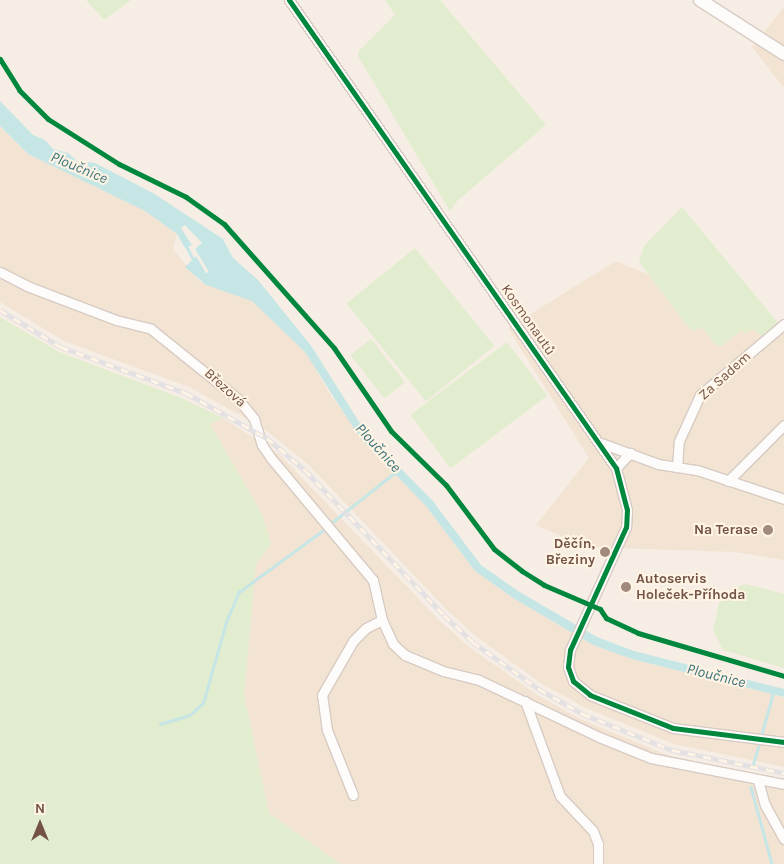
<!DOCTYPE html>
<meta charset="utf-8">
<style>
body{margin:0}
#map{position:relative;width:784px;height:864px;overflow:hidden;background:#f6eee4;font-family:Karla,sans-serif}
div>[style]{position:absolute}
.residential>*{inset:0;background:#f2e3d3}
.green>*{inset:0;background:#e2ecce;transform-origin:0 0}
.water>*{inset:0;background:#c6e6e6}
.stream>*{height:2.5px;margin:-1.25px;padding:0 1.25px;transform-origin:1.25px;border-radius:1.25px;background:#c6e6e6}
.roads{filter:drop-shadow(1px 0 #d7cbc3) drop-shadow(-1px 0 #d7cbc3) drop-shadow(0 1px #d7cbc3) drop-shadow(0 -1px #d7cbc3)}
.minor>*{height:9px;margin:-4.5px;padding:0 4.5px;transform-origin:4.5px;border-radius:4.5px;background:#fefcfb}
.secondary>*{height:12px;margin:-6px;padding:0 6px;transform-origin:6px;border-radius:6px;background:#fefcfb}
.rail>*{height:4.5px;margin-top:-2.25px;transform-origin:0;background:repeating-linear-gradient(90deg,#fff3e4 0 8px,#e3e0e3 0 16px);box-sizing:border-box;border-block:1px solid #e3e0e3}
.cycleway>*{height:5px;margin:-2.5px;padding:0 2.5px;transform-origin:2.5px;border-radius:2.5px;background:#00873e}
.dots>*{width:14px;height:14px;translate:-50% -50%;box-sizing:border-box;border:2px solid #fff3e4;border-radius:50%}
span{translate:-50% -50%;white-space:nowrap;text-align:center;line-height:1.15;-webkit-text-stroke:4px #fff3e4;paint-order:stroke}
.street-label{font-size:14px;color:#735345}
.poi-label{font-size:14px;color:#735345;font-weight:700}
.right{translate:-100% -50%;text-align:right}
.left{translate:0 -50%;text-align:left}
.water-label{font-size:15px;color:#38737b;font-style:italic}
.north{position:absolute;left:15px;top:799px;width:50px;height:50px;-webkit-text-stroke:4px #fff3e4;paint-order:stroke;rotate:0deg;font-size:14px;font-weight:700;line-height:20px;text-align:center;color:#735345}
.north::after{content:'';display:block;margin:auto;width:18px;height:22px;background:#735345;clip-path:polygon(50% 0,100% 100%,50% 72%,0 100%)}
</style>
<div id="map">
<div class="residential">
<div style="clip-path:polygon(784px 7px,784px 88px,752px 47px)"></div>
<div style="clip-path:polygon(0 126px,28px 154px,145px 211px,177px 234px,173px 249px,199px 281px,252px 301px,306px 352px,331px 396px,425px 505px,475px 571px,513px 598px,593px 645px,632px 659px,784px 697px,784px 767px,674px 744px,586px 708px,542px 684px,477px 637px,448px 611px,309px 465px,262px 427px,189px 387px,64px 341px,0 302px)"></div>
<div style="clip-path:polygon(616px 261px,649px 275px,685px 323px,694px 331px,701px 327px,705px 330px,715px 345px,722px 346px,741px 330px,754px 329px,763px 336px,784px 319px,784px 560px,735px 552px,585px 547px,536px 525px,589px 458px,508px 328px)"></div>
<div style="clip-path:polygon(223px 418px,280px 455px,439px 620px,469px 647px,536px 694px,580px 719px,670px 756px,784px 780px,784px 864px,340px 864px,269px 813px,244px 695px,256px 564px,271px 543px,262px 514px,209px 424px)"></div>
</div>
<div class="green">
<div style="clip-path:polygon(86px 0,131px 0,104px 20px)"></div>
<div style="clip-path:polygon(385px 0,440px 0,546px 125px,457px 201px,450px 211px,358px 56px,359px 51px,395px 15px)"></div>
<div style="clip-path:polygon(682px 207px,779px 324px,763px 337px,754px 329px,745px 333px,741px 330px,722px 346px,715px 345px,705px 330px,701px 327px,694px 331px,685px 323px,639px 262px,644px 246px)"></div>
<div style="left:415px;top:248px;width:126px;height:88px;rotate:51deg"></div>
<div style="clip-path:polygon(0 317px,59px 352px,184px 399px,223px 418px,210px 424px,262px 514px,271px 544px,256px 564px,244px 695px,269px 813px,340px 864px,0 864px)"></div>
<div style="left:371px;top:339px;width:55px;height:26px;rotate:52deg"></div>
<div style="left:507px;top:342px;width:67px;height:121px;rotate:53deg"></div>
<div style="clip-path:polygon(745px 584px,784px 594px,784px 668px,723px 650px,713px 630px,719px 603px,735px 588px)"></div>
</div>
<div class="water">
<div style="clip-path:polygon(0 101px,33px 135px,45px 140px,53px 149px,68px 153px,77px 161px,95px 163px,153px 193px,223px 239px,233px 258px,258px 280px,312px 347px,366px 433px,432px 500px,481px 565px,518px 591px,597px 637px,634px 651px,784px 689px,784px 697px,632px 659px,593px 645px,513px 598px,475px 571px,425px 505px,360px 438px,305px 352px,252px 301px,206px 285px,185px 267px,196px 256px,206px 273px,209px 272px,195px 249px,202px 243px,185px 225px,181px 228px,192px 245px,185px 248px,177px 234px,145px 211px,28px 154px,0 126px)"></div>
</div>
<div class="stream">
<div style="left:186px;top:245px;width:18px;rotate:63deg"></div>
<div style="left:330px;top:524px;width:87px;rotate:-38.5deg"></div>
<div style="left:160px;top:724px;width:31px;rotate:-17deg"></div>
<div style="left:190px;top:715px;width:18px;rotate:-43deg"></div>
<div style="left:203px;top:703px;width:84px;rotate:-74.1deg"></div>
<div style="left:226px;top:622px;width:33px;rotate:-67deg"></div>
<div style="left:239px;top:592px;width:108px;rotate:-36.3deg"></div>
<div style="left:761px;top:736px;width:45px;rotate:-74.4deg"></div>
<div style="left:753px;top:764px;width:24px;rotate:-73deg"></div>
<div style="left:751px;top:787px;width:80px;rotate:74.7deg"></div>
</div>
<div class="roads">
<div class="minor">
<div style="left:289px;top:0;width:571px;rotate:55.06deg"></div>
<div style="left:616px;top:468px;width:43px;rotate:75.3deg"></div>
<div style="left:627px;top:510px;width:17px;rotate:93deg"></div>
<div style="left:626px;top:527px;width:135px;rotate:114.5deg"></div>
<div style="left:570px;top:650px;width:17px;rotate:97deg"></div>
<div style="left:568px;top:667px;width:15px;rotate:70deg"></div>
<div style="left:573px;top:681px;width:22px;rotate:39deg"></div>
<div style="left:590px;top:695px;width:89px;rotate:21.7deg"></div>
<div style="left:673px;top:728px;width:112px;rotate:7.2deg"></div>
<div style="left:0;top:272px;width:30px;rotate:27deg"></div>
<div style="left:27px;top:286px;width:95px;rotate:20.9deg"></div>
<div style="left:116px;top:320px;width:36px;rotate:14deg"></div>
<div style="left:151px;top:329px;width:112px;rotate:38.8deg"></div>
<div style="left:238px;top:399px;width:26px;rotate:51deg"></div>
<div style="left:254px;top:419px;width:27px;rotate:73deg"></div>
<div style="left:262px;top:445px;width:14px;rotate:56deg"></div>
<div style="left:270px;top:457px;width:160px;rotate:50.1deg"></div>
<div style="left:373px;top:580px;width:41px;rotate:77.3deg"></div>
<div style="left:382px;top:620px;width:26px;rotate:65deg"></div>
<div style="left:393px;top:644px;width:16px;rotate:43deg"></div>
<div style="left:405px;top:655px;width:41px;rotate:22.8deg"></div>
<div style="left:443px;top:671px;width:37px;rotate:14deg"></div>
<div style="left:479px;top:680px;width:133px;rotate:25.4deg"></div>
<div style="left:599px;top:737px;width:56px;rotate:22deg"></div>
<div style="left:651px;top:758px;width:136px;rotate:11.1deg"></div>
<div style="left:601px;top:443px;width:61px;rotate:20.2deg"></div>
<div style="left:658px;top:464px;width:39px;rotate:9deg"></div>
<div style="left:697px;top:470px;width:92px;rotate:18.4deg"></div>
<div style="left:677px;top:467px;width:26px;rotate:-86deg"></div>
<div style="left:679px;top:441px;width:51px;rotate:-65.5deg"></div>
<div style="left:700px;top:395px;width:110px;rotate:-40.2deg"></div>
<div style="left:616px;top:468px;width:21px;rotate:-47deg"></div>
<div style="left:728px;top:481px;width:79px;rotate:-45deg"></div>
<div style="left:525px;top:701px;width:101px;rotate:69.8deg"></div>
<div style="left:560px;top:796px;width:48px;rotate:46.7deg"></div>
<div style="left:593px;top:831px;width:14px;rotate:69deg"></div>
<div style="left:598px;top:844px;width:20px;rotate:90deg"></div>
<div style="left:758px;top:781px;width:25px;rotate:74deg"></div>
<div style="left:765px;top:805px;width:39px;rotate:61deg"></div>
<div style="left:353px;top:795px;width:70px;rotate:-111.8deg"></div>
<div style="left:327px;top:730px;width:35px;rotate:-98deg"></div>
<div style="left:322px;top:695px;width:62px;rotate:-60.1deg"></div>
<div style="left:353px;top:641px;width:18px;rotate:-45deg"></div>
<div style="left:366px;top:628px;width:18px;rotate:-27deg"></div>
</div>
<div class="secondary">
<div style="left:700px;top:0;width:100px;rotate:32.7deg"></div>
</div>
</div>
<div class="rail">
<div style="left:0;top:310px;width:71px;rotate:31.2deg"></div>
<div style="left:61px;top:347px;width:133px;rotate:20.2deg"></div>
<div style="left:186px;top:393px;width:93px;rotate:29.1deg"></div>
<div style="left:267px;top:438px;width:50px;rotate:40.1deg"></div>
<div style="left:305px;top:470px;width:201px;rotate:46.2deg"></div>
<div style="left:444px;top:615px;width:40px;rotate:43deg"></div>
<div style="left:473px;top:642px;width:81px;rotate:35.5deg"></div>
<div style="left:539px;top:689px;width:51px;rotate:29.6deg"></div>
<div style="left:583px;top:714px;width:96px;rotate:22deg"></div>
<div style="left:672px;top:750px;width:114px;rotate:11.6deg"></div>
</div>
<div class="cycleway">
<div style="left:289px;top:0;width:571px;rotate:55.06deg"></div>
<div style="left:616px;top:468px;width:43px;rotate:75.3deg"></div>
<div style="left:627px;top:510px;width:17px;rotate:93deg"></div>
<div style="left:626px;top:527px;width:135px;rotate:114.5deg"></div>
<div style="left:570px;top:650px;width:17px;rotate:97deg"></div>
<div style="left:568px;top:667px;width:15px;rotate:70deg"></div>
<div style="left:573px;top:681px;width:22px;rotate:39deg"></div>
<div style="left:590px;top:695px;width:89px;rotate:21.7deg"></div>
<div style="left:673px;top:728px;width:112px;rotate:7.2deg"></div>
<div style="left:0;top:59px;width:36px;rotate:58deg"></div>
<div style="left:19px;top:90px;width:41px;rotate:45deg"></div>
<div style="left:48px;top:119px;width:84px;rotate:32.4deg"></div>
<div style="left:119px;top:164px;width:75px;rotate:26.2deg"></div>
<div style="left:186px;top:197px;width:47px;rotate:35.4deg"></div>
<div style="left:224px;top:224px;width:166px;rotate:48.4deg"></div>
<div style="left:334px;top:348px;width:101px;rotate:55.5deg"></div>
<div style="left:391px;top:431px;width:77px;rotate:44.5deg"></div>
<div style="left:446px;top:485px;width:80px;rotate:53.1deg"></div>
<div style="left:494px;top:549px;width:36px;rotate:38deg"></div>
<div style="left:522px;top:571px;width:26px;rotate:32deg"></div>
<div style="left:544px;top:585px;width:61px;rotate:23.2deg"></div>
<div style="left:600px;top:609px;width:11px;rotate:56deg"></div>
<div style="left:606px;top:618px;width:35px;rotate:25deg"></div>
<div style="left:638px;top:633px;width:152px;rotate:16.4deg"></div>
</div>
<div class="dots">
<div style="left:768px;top:530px;background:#a1897d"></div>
<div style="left:605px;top:552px;background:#a1897d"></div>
<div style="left:626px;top:587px;background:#a1897d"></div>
</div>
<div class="street-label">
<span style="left:528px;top:320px;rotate:55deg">Kosmonautů</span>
<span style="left:725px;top:376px;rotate:-42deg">Za Sadem</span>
<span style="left:225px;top:388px;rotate:42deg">Březová</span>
</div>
<div class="poi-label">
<span class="right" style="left:758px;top:530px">Na Terase</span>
<span class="right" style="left:595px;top:552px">Děčín,<br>Březiny</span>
<span class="left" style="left:636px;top:587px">Autoservis<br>Holeček-Příhoda</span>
</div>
<div class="water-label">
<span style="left:79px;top:168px;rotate:23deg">Ploučnice</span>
<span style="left:378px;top:448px;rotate:48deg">Ploučnice</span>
<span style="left:716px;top:676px;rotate:14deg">Ploučnice</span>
</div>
<div class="north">N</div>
</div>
